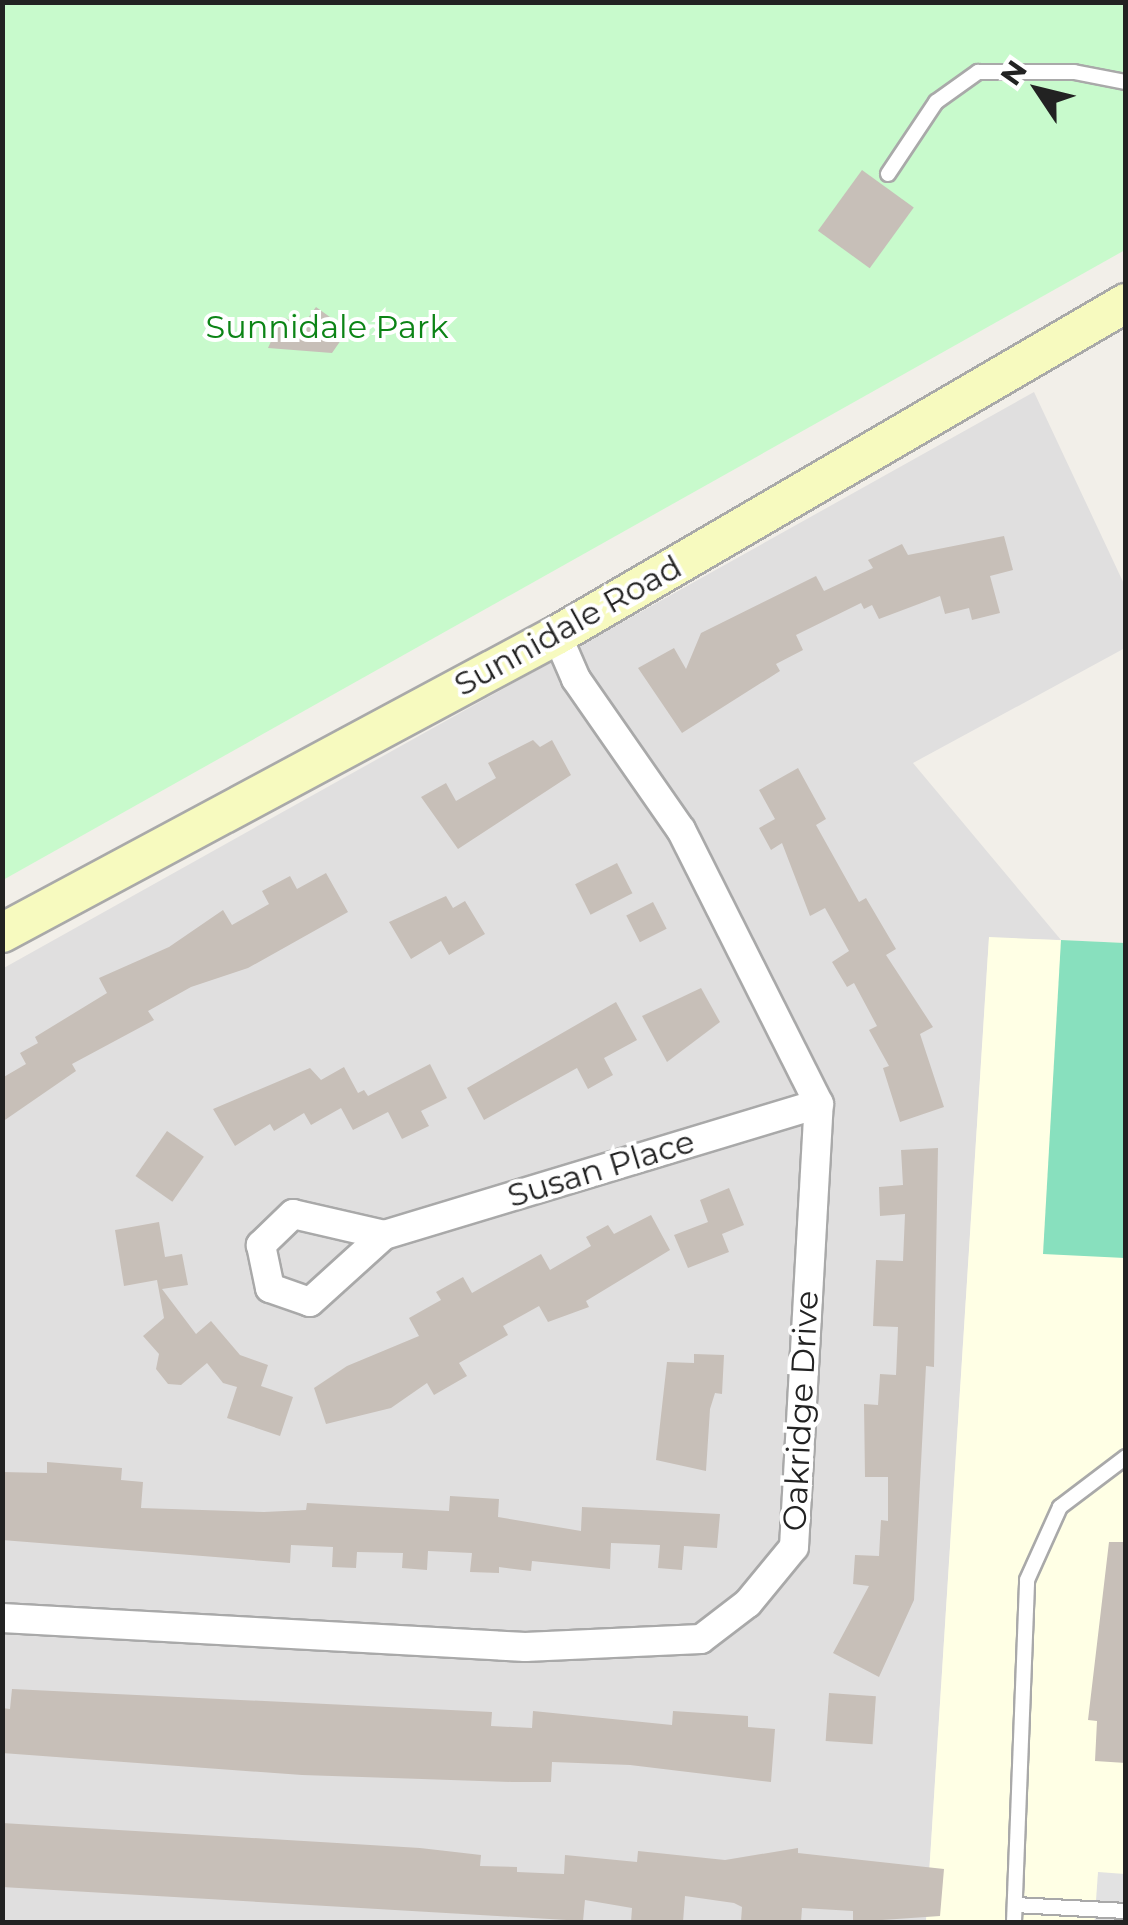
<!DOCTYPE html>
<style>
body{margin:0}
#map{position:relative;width:1128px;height:1925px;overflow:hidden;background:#f2efe9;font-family:Montserrat,sans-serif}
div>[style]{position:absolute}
.residential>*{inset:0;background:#e0dfdf}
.education>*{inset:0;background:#ffffe5}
.park>*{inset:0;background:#c8facc}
.pitch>*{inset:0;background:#88e0be}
.parking>*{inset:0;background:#e2e2e2;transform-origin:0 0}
.building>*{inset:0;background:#c7bfb8;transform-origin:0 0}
.roads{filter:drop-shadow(2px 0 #a9a9a9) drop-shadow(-2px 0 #a9a9a9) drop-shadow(0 2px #a9a9a9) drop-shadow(0 -2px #a9a9a9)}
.lane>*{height:14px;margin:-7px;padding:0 7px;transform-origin:7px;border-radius:7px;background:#fff}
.street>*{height:28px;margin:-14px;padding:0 14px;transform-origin:14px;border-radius:14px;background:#fff}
.secondary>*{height:38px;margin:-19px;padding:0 19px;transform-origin:19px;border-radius:19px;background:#f7fabf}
span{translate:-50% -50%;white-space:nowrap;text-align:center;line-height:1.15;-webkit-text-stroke:8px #fff;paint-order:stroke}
.park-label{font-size:32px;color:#0c8416}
.street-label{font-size:32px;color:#222}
.frame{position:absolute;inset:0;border:5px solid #222;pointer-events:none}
.north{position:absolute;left:988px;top:40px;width:100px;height:100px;-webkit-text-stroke:8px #fff;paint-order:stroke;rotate:305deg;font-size:28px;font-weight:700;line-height:40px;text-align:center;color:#222}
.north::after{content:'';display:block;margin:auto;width:35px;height:45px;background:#222;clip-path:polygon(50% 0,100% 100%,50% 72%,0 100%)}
</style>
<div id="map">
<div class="residential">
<div style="clip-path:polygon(1034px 392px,1125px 586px,1125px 648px,913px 763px,1061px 940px,989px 938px,926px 1922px,3px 1920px,2px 969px)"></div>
</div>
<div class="education">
<div style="clip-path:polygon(989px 937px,1125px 943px,1125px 1922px,926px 1922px)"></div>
</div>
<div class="park">
<div style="clip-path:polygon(3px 3px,1125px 3px,1125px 250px,3px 880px)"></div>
</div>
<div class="pitch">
<div style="clip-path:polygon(1061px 940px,1125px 943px,1125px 1258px,1043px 1254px)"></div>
</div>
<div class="parking">
<div style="left:1098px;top:1872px;width:27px;height:50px;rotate:4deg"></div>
</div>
<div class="building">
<div style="left:862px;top:170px;width:64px;height:75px;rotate:36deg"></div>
<div style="clip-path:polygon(316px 307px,348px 330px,332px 353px,268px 348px,282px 317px,303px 325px)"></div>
<div style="clip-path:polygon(1004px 536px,1013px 570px,990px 576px,1000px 613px,972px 620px,969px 608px,945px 614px,940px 596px,879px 619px,872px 605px,864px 609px,861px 603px,796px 635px,803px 650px,776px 664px,780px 671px,682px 733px,638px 668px,674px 648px,686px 669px,701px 633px,816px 576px,824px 591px,873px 568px,868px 560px,902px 544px,908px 555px)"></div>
<div style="clip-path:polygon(533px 740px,540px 747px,552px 740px,571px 775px,458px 849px,421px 797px,446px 783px,456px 801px,496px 778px,488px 763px)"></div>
<div style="clip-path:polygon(798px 768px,826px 819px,816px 825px,859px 902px,866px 898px,896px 949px,886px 955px,933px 1027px,920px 1034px,944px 1107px,900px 1122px,883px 1068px,889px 1066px,869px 1030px,877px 1026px,854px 983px,847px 987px,832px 962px,849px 951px,825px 908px,810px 916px,782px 843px,771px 850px,759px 828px,775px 819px,759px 790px)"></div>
<div style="left:617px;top:863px;width:34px;height:47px;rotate:63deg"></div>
<div style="clip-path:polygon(326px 873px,348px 912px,248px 968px,191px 987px,148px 1011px,154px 1020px,72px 1064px,76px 1071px,2px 1122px,2px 1078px,26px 1064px,20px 1053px,38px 1043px,35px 1037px,107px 993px,99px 978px,169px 947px,223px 910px,232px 925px,269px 904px,262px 891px,290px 876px,297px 889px)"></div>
<div style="clip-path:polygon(446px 896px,453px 908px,465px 901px,485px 934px,449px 955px,441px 941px,411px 959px,389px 922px)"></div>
<div style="left:653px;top:902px;width:30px;height:30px;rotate:63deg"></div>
<div style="clip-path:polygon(701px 988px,720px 1022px,667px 1062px,642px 1016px)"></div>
<div style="clip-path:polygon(616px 1002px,637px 1040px,604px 1058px,613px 1075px,588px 1089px,577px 1068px,484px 1120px,467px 1088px)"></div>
<div style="clip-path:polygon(430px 1064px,447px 1098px,421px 1111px,429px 1126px,402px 1139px,388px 1112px,353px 1130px,341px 1108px,311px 1125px,304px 1113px,274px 1131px,270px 1124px,235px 1146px,213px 1109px,310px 1068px,321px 1080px,344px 1067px,358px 1093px,364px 1090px,368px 1096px)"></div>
<div style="left:167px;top:1131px;width:45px;height:55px;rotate:35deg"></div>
<div style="clip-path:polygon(938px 1148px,934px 1367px,926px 1366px,914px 1600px,879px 1677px,833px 1653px,869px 1586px,853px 1584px,855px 1555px,879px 1556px,881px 1520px,888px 1521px,888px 1477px,865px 1477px,864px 1404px,878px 1405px,880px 1374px,896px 1375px,898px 1327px,873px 1326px,876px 1260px,903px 1261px,905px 1214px,880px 1216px,879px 1187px,903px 1185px,901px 1150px)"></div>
<div style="clip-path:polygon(729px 1188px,744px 1225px,722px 1234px,729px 1252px,688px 1268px,674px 1235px,708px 1222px,700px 1200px)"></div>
<div style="clip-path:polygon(651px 1215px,670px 1250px,586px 1301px,589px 1307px,548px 1322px,539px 1306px,503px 1326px,508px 1335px,459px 1363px,467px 1376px,434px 1395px,427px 1383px,391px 1408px,326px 1424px,314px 1388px,347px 1366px,419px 1336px,409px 1318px,441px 1300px,436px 1292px,463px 1277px,472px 1293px,541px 1254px,550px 1270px,591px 1246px,586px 1237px,608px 1225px,614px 1234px)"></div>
<div style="clip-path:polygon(159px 1222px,165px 1257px,182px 1254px,188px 1285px,162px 1289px,196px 1334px,211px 1321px,240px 1355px,268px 1365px,261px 1386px,293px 1397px,280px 1436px,227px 1418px,237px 1387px,223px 1383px,207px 1363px,181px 1385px,168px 1384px,156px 1369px,159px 1354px,143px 1336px,164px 1318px,157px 1280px,124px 1286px,115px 1230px)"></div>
<div style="clip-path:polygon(694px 1354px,724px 1355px,722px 1394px,715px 1393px,710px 1409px,706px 1471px,656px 1460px,667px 1362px,694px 1363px)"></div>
<div style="clip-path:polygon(47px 1462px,122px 1468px,121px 1480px,143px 1482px,141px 1508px,264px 1512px,306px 1510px,307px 1503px,449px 1511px,450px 1496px,499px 1499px,498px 1517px,581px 1531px,582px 1507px,720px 1514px,717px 1548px,684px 1546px,682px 1570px,658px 1568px,660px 1545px,611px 1543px,610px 1569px,532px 1561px,531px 1571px,499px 1567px,499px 1573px,470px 1572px,472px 1553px,428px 1551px,427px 1570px,402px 1568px,403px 1553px,357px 1552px,356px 1568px,332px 1567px,333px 1547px,291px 1545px,290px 1563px,2px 1540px,2px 1472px,47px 1473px)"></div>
<div style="clip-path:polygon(1109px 1542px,1126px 1542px,1126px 1763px,1095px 1761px,1097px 1721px,1088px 1720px)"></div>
<div style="clip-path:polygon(12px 1689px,492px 1712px,491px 1726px,532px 1728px,533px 1711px,672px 1725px,673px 1711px,748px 1716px,748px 1727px,775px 1729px,771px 1782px,630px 1765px,552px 1762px,551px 1782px,512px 1782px,302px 1775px,2px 1753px,2px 1708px,10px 1709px)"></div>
<div style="left:829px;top:1693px;width:47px;height:48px;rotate:4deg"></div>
<div style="clip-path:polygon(2px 1823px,420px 1848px,481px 1855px,480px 1866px,517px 1867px,517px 1872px,564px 1874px,565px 1855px,637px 1862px,638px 1851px,725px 1860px,798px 1848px,798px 1853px,944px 1869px,940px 1916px,853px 1922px,853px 1911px,802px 1908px,801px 1922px,741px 1921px,742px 1907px,734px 1903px,685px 1896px,683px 1922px,631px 1922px,632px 1908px,585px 1900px,583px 1921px,2px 1887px)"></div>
</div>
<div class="roads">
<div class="lane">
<div style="left:888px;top:174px;width:87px;rotate:-56.3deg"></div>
<div style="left:936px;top:102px;width:52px;rotate:-35.5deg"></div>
<div style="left:978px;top:72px;width:96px"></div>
<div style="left:1074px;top:72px;width:53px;rotate:10.9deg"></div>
<div style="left:1015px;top:1905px;width:111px;rotate:3.1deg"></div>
<div style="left:1014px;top:1922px;width:342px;rotate:-87.8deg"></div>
<div style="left:1027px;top:1580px;width:80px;rotate:-65.7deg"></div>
<div style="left:1060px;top:1507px;width:83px;rotate:-37.1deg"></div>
</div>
<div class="street">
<div style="left:384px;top:1235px;width:93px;rotate:-167deg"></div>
<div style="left:293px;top:1214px;width:45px;rotate:135.9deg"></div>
<div style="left:261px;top:1245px;width:44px;rotate:78.2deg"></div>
<div style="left:270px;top:1288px;width:42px;rotate:19.3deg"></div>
<div style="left:310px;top:1302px;width:100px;rotate:-42.2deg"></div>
<div style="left:384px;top:1235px;width:454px;rotate:-16.8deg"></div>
<div style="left:2px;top:1618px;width:524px;rotate:3.17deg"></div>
<div style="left:525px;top:1647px;width:176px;rotate:-2.6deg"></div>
<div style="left:701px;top:1639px;width:59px;rotate:-37.5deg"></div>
<div style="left:748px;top:1603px;width:72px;rotate:-50.6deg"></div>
<div style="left:794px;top:1547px;width:444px;rotate:-86.8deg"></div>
<div style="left:819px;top:1104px;width:307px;rotate:-116.7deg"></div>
<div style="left:681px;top:830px;width:184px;rotate:-124.8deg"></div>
<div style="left:576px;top:679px;width:48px;rotate:-113.4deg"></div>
</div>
<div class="secondary">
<div style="left:2px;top:933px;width:630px;rotate:-28.23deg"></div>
<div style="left:557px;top:635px;width:659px;rotate:-30.26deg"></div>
</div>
</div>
<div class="park-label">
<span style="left:327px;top:327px">Sunnidale Park</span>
</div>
<div class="street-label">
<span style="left:568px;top:626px;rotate:-29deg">Sunnidale Road</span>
<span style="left:601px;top:1169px;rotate:-17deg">Susan Place</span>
<span style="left:801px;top:1411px;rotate:-87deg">Oakridge Drive</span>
</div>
<div class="frame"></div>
<div class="north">N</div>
</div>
